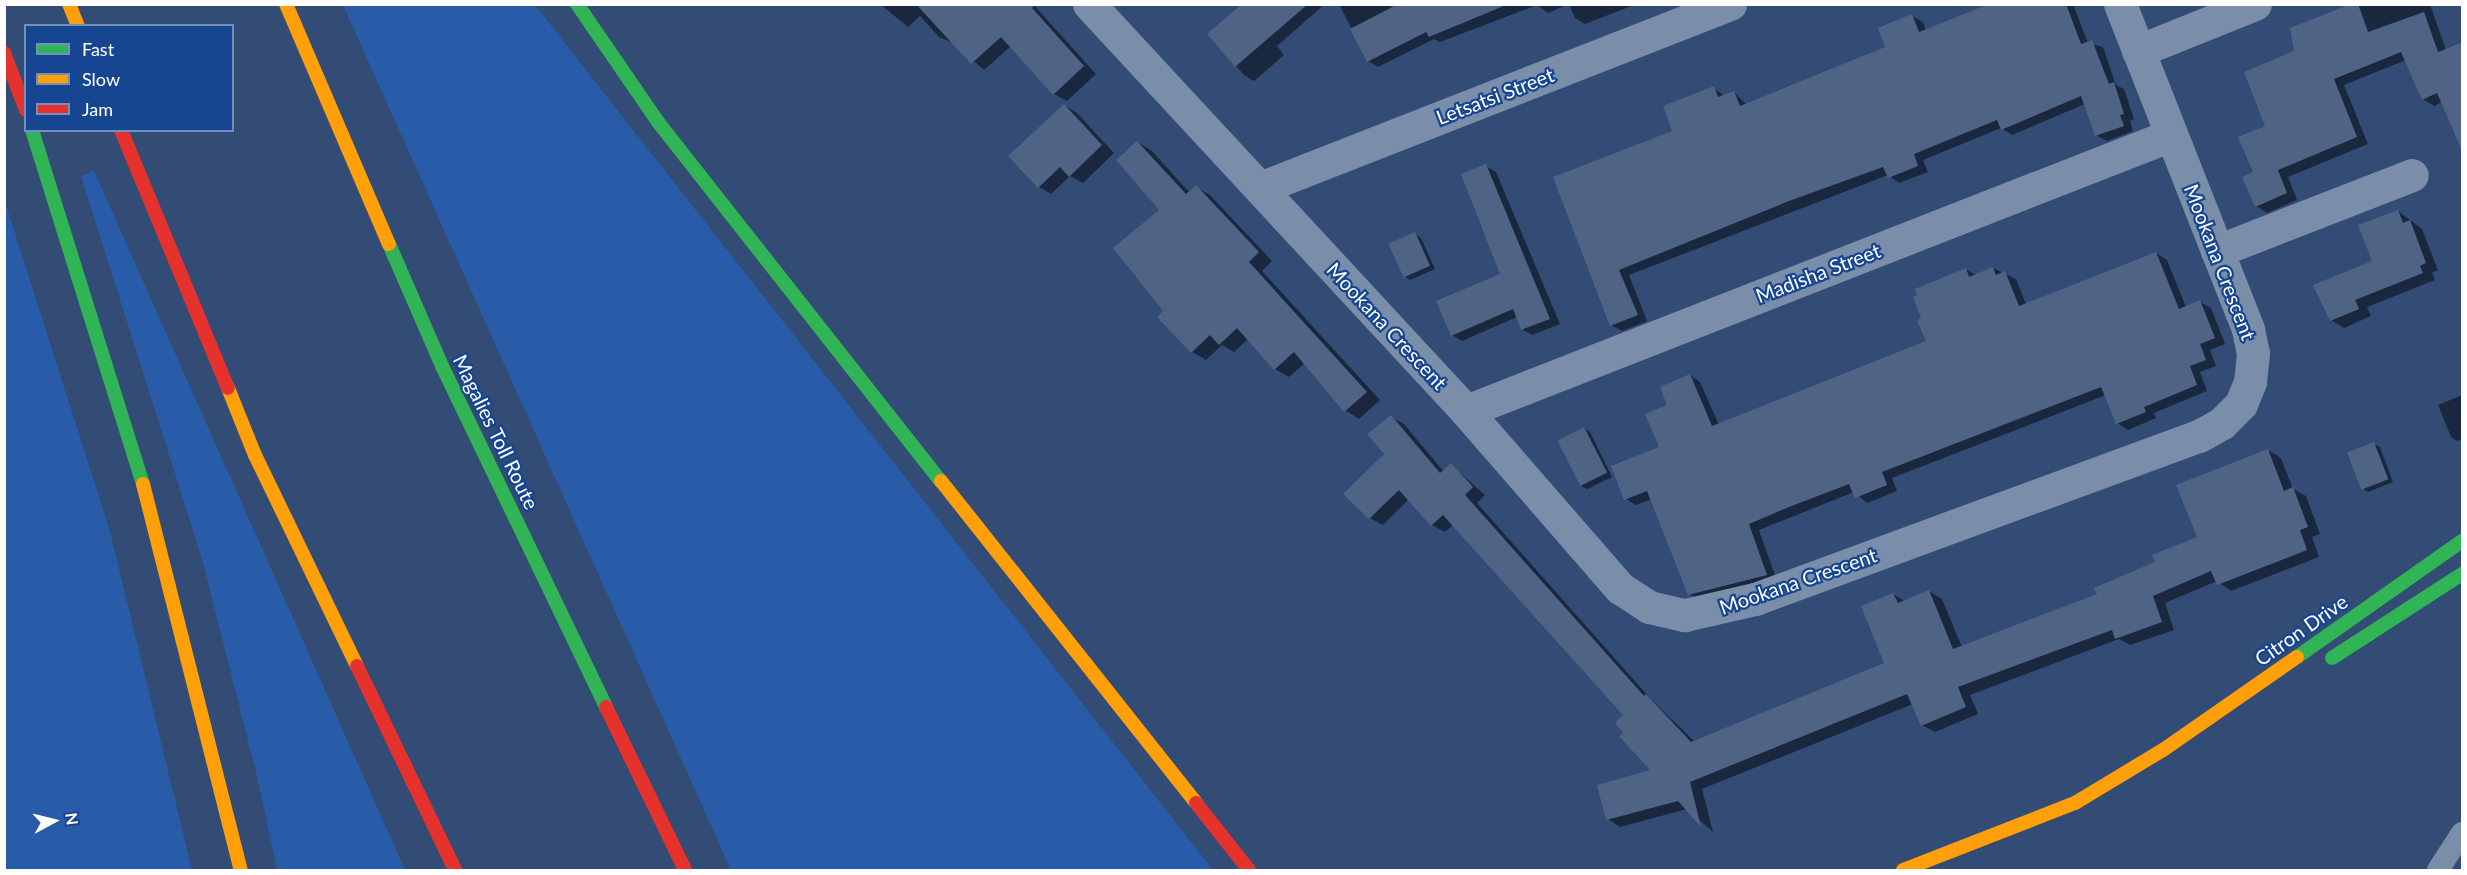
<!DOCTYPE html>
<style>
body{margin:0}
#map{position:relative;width:2467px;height:875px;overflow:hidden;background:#324c76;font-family:Lato,sans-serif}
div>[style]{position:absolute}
.green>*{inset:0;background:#295ca8}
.shadow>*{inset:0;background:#0007}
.building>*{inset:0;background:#4f6485;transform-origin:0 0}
.lane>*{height:22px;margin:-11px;padding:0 11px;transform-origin:11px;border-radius:11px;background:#7a8da9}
.street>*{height:33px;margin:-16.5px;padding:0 16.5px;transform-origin:16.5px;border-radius:16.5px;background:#7a8da9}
.fast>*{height:14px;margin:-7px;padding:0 7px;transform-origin:7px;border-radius:7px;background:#30b455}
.slow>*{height:14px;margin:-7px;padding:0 7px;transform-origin:7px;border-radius:7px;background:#ff9f0a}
.jam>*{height:14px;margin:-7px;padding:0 7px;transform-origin:7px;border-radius:7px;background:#e5322d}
span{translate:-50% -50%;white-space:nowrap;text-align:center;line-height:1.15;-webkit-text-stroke:4.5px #164592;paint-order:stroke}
.street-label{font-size:20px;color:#fff}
.frame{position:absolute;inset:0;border:6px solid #fff;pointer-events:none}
.legend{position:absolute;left:24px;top:24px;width:210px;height:108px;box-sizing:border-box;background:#164592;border:2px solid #738fbe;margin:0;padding:8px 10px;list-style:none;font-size:18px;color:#fff}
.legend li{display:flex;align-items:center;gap:12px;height:30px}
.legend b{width:30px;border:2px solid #738fbe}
.north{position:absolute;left:24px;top:791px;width:60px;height:60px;-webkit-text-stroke:4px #164592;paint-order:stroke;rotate:83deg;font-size:16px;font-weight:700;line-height:24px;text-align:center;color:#fff}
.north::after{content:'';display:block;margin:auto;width:21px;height:27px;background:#fff;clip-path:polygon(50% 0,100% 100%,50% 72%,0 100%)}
</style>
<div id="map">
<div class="green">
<div style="clip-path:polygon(343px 5px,535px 5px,1213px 870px,731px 870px)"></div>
<div style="clip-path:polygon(94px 171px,405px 870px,277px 870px,257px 776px,202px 559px,81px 176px)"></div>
<div style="clip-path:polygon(4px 199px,109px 528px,192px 870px,5px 870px)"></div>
</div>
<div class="shadow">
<div style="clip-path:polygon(880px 4px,1033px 4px,1096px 74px,1067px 101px,1054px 94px,1011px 46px,984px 70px,953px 43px,939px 37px,920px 16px,908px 27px)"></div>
<div style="clip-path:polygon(1244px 4px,1325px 4px,1277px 46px,1284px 55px,1254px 81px,1244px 75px,1209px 34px)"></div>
<div style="clip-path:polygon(1339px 4px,1569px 4px,1548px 13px,1537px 5px,1440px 42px,1434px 39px,1378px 67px,1368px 61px)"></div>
<div style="clip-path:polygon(1569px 4px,1634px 4px,1634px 5px,1585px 24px,1575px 18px)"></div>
<div style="clip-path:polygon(1993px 4px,2073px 4px,2088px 43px,2103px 47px,2116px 85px,2124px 89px,2134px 119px,2130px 121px,2133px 131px,2107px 141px,2096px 135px,2085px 104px,2012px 135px,2001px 128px,1923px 160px,1928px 172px,1899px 183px,1888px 175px,1629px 275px,1647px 321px,1622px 331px,1611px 325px,1554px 177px,1674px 131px,1713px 88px,1725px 96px,1734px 92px,1747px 105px,1887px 48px,1912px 16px,1923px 22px,1926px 31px)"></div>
<div style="clip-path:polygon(2353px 4px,2430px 4px,2446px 50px,2442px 102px,2434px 106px,2423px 99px,2406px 60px,2344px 85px,2368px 144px,2288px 177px,2297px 200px,2267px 213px,2256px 206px,2255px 173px,2267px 127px,2296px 52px)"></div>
<div style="clip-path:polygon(1064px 105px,1077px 113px,1114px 153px,1083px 183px,1070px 176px,1051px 194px,1039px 187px)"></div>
<div style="clip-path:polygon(1138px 142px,1152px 151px,1190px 193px,1196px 187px,1210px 195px,1272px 261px,1262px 271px,1380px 400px,1359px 419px,1345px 410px,1305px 363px,1289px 377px,1275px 369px,1248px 339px,1234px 352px,1222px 345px,1206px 360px,1192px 352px,1165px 311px,1162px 210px)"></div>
<div style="clip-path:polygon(1485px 166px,1496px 172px,1560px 324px,1532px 335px,1522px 329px,1517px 317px,1462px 341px,1452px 335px,1501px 275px)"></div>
<div style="clip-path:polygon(2398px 211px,2422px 229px,2438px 270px,2432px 273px,2435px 280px,2367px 307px,2371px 316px,2344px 328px,2331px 320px,2374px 261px)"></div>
<div style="clip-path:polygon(1415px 234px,1421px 238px,1435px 269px,1410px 280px,1404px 276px)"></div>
<div style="clip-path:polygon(2156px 253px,2167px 260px,2186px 307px,2200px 302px,2211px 308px,2225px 344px,2210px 350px,2216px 366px,2200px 372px,2207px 391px,2154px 413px,2156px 418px,2128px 430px,2117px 423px,2106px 395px,1892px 478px,1897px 491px,1867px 503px,1854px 492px,1759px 530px,1777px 581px,1700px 600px,1689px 594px,1652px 499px,1636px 505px,1626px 499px,1661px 448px,1669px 405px,1690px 375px,1700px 382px,1719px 425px,1927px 342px,1966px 269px,1976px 275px,1993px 268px,2016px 279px,2026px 304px)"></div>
<div style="clip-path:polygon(2462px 395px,2462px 439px,2457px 441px,2451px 437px,2438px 405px)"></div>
<div style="clip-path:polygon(1391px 417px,1404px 424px,1444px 472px,1451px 465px,1485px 495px,1477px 503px,1650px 698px,1695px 742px,1886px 664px,1893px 594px,1906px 602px,1929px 591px,1942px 599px,1962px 647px,2099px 595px,2199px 538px,2268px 450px,2281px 458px,2293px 489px,2306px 496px,2320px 534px,2312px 537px,2319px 557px,2231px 591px,2217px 581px,2165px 603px,2174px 630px,2130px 645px,2119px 639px,1970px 695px,1978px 714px,1935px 732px,1922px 725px,1913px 704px,1702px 789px,1713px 832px,1687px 809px,1620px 827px,1608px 819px,1653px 771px,1625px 733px,1625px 715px,1453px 525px,1445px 532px,1432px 525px,1409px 499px,1383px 525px,1370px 518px)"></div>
<div style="clip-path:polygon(1584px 428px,1590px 432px,1612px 477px,1587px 489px,1581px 486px)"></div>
<div style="clip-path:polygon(2374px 444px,2380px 447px,2393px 482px,2368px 492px,2362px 488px)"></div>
</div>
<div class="building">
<div style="clip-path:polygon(916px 4px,1036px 4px,1032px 8px,1084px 66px,1053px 95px,1001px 37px,971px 64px)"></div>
<div style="clip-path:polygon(1242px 4px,1308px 4px,1235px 67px,1207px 34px)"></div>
<div style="clip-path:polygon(1398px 4px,1506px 4px,1506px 5px,1429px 37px,1426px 32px,1367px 62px,1350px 29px)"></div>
<div style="clip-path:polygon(1989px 4px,2066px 4px,2081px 44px,2092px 40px,2109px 84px,2114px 82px,2124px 114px,2120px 115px,2124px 126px,2095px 136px,2081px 96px,2001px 130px,1997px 120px,1914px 154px,1918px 166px,1888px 178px,1883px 167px,1789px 201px,1619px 270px,1638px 315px,1610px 326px,1553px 177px,1672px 131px,1663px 106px,1714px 86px,1718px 97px,1734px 91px,1740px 106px,1885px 47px,1878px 28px,1912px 14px,1919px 32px)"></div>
<div style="clip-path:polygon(2351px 4px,2358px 4px,2368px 32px,2424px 12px,2438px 52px,2463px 42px,2463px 153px,2437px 93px,2422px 100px,2401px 52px,2334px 79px,2357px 137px,2278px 170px,2287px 193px,2255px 207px,2242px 177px,2253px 172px,2238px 137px,2265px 126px,2244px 72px,2294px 51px,2290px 28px)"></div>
<div style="clip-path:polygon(1064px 104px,1102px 145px,1069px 177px,1060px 167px,1038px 188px,1008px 156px)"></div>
<div style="clip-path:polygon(1137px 141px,1186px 194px,1196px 185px,1259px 252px,1249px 262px,1367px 392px,1344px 412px,1294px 352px,1274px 370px,1237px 328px,1219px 345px,1210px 335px,1191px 353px,1157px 317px,1163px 311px,1113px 248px,1159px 210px,1116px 160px)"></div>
<div style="clip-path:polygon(1486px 164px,1550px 319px,1521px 330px,1513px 309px,1451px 336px,1436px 301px,1500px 274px,1461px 174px)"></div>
<div style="clip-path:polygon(2398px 210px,2403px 223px,2410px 220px,2426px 263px,2420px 266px,2423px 273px,2355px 300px,2359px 309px,2330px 321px,2313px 285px,2372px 261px,2358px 225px)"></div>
<div style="left:1415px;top:232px;width:37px;height:29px;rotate:66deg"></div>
<div style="clip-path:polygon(2156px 252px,2179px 309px,2200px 300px,2215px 338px,2200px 344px,2206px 360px,2190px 366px,2197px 385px,2144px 407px,2146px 412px,2116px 424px,2101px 387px,1882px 472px,1887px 485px,1855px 498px,1849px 484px,1789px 507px,1749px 524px,1767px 575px,1688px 595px,1647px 491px,1624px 500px,1611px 466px,1659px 447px,1645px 414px,1667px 405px,1660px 387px,1690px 374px,1712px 426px,1926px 341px,1917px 321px,1921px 318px,1913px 297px,1917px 295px,1915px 289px,1966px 268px,1969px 277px,1993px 267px,1996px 275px,2005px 271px,2019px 306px)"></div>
<div style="clip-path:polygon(1391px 415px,1440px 473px,1451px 463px,1473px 487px,1465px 495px,1644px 696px,1646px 694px,1691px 742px,1884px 663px,1861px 606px,1893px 593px,1898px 603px,1929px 590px,1953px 649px,2097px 594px,2094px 588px,2155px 562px,2152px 555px,2197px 537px,2176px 485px,2268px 449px,2284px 491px,2293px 487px,2308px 527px,2300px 530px,2307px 550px,2217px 585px,2211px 571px,2153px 596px,2162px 622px,2115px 639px,2112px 630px,1958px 687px,1966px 707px,1921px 726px,1907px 694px,1690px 782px,1701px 827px,1678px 801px,1606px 820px,1597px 785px,1650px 770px,1619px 736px,1623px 733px,1615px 723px,1623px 715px,1443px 515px,1431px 526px,1399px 490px,1369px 519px,1343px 494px,1384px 454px,1367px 434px)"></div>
<div style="left:1584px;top:427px;width:51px;height:30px;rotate:63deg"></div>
<div style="left:2374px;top:442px;width:40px;height:29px;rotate:69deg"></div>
</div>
<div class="lane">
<div style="left:2438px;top:870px;width:44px;rotate:-57deg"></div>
</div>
<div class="street">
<div style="left:1089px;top:4px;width:555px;rotate:47.19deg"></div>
<div style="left:1466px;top:411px;width:235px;rotate:49deg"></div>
<div style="left:1620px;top:588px;width:35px;rotate:33deg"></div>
<div style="left:1649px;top:607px;width:37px;rotate:13deg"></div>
<div style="left:1685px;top:615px;width:72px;rotate:-12.9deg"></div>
<div style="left:1755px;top:599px;width:473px;rotate:-20.2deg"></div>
<div style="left:2199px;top:436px;width:26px;rotate:-29deg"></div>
<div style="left:2222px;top:423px;width:27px;rotate:-45deg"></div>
<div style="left:2241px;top:404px;width:24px;rotate:-68deg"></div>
<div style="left:2250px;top:382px;width:29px;rotate:-84deg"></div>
<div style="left:2253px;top:353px;width:25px;rotate:-102deg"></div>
<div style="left:2248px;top:329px;width:349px;rotate:-111.5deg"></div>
<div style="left:2138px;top:51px;width:126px;rotate:-21.9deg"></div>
<div style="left:1260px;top:188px;width:505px;rotate:-21.38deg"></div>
<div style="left:2217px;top:251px;width:209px;rotate:-21.3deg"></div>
<div style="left:1466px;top:411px;width:757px;rotate:-21.38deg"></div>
</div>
<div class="fast">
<div style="left:577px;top:4px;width:143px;rotate:55.5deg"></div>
<div style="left:658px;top:122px;width:457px;rotate:51.8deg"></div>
<div style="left:32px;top:130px;width:371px;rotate:72.6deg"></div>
<div style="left:389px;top:244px;width:133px;rotate:66.5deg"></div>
<div style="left:442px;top:366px;width:378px;rotate:64.3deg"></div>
<div style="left:2297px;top:657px;width:202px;rotate:-35.1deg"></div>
<div style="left:2332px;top:658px;width:155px;rotate:-32.9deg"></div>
</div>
<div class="slow">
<div style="left:69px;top:4px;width:24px;rotate:68deg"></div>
<div style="left:286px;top:4px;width:261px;rotate:66.8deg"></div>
<div style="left:228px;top:388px;width:72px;rotate:68.1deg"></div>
<div style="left:255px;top:455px;width:234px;rotate:64.2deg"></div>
<div style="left:941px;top:481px;width:411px;rotate:51.6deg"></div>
<div style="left:143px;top:484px;width:398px;rotate:75.8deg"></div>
<div style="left:1903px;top:870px;width:185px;rotate:-21.3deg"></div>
<div style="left:2075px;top:803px;width:103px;rotate:-31.1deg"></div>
<div style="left:2163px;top:750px;width:163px;rotate:-34.8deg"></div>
</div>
<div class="jam">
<div style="left:4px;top:53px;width:61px;rotate:68.9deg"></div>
<div style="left:121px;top:130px;width:279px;rotate:67.5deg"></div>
<div style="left:357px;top:666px;width:226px;rotate:64.3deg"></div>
<div style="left:606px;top:707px;width:181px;rotate:64.1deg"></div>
<div style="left:1196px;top:803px;width:85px;rotate:51.7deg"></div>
</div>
<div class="street-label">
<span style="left:1495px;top:96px;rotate:-21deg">Letsatsi Street</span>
<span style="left:2220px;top:262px;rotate:69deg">Mookana Crescent</span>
<span style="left:1818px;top:273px;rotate:-21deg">Madisha Street</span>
<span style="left:1387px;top:326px;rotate:47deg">Mookana Crescent</span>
<span style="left:496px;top:432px;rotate:64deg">Magalies Toll Route</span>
<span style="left:1798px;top:581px;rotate:-19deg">Mookana Crescent</span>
<span style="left:2301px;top:630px;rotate:-35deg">Citron Drive</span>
</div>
<div class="frame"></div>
<ul class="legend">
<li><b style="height:8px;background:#30b455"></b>Fast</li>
<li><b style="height:8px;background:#ff9f0a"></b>Slow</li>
<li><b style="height:8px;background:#e5322d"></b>Jam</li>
</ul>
<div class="north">N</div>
</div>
